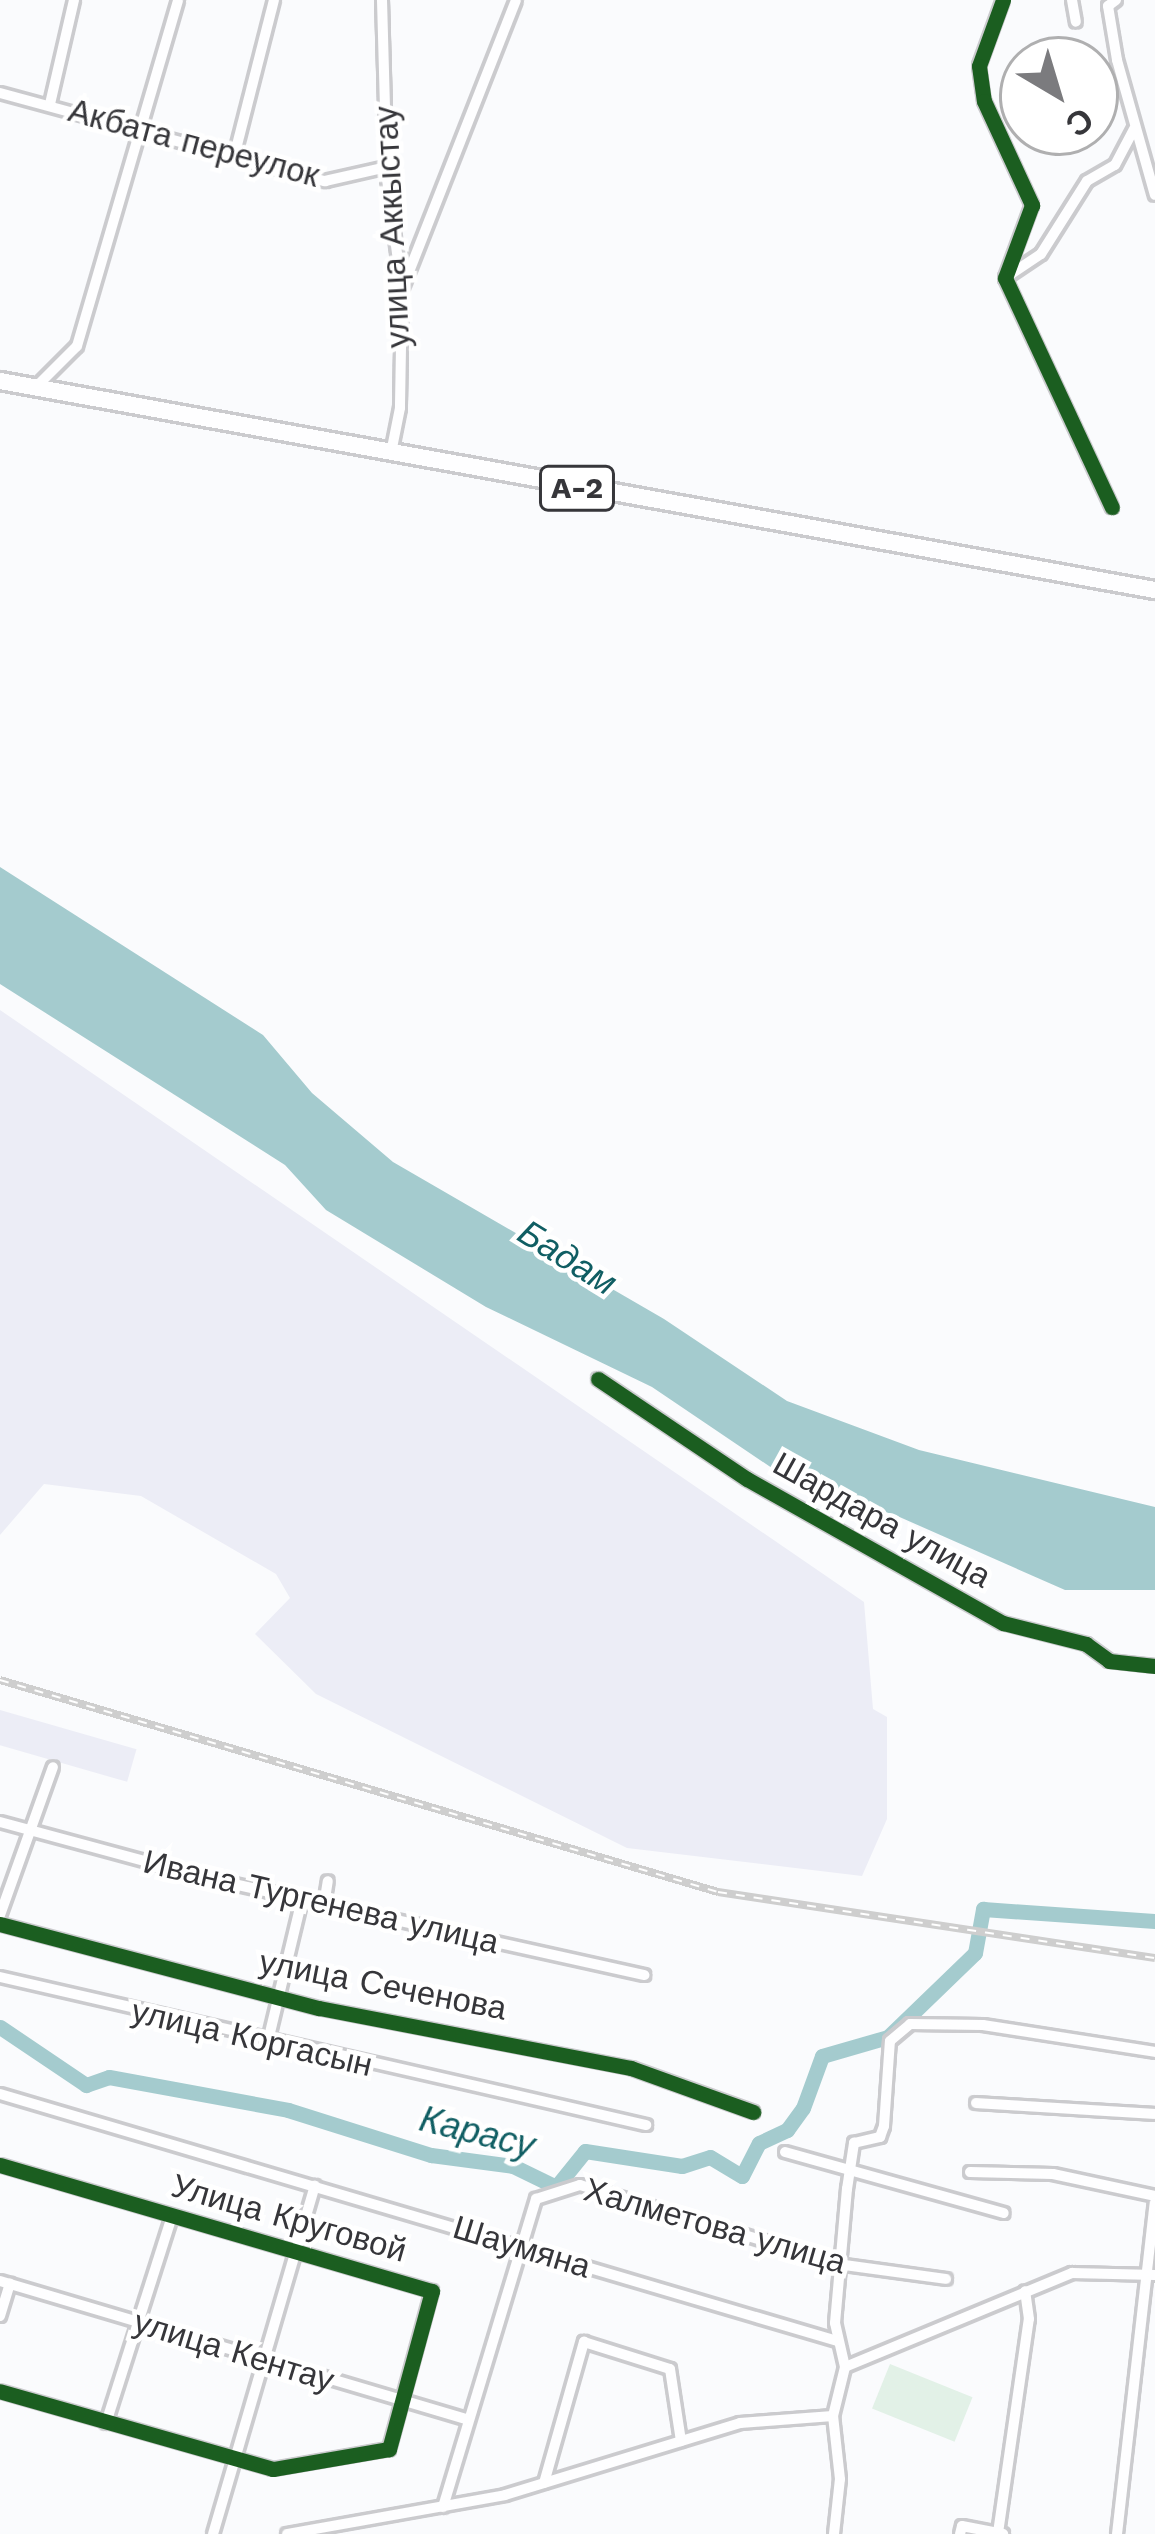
<!DOCTYPE html>
<meta charset="utf-8">
<style>
body{margin:0}
#map{position:relative;width:1155px;height:2534px;overflow:hidden;background:#fafbfd;font-family:"Work Sans",sans-serif}
div>[style]{position:absolute}
.built>*{inset:0;background:#ecedf6;transform-origin:0 0}
.green>*{inset:0;background:#e2f1e7;transform-origin:0 0}
.water>*{inset:0;background:#a4cbce}
.river>*{height:15px;margin:-7.5px;padding:0 7.5px;transform-origin:7.5px;border-radius:7.5px;background:#a4cbce}
.roads{filter:drop-shadow(3px 0 #cbcbce) drop-shadow(-3px 0 #cbcbce) drop-shadow(0 3px #cbcbce) drop-shadow(0 -3px #cbcbce)}
.minor>*{height:10px;margin:-5px;padding:0 5px;transform-origin:5px;border-radius:5px;background:#fefeff}
.highway>*{height:16px;margin:-8px;padding:0 8px;transform-origin:8px;border-radius:8px;background:#fefeff}
.rail>*{height:8px;margin-top:-4px;transform-origin:0;background:repeating-linear-gradient(90deg,#fff 0 9px,#cecece 0 18px);box-sizing:border-box;border-block:3px solid #cecece}
.cycleway>*{height:15px;margin:-7.5px;padding:0 7.5px;transform-origin:7.5px;border-radius:7.5px;background:#1b5e20}
span{translate:-50% -50%;white-space:nowrap;text-align:center;line-height:1.15;-webkit-text-stroke:9px #fff;paint-order:stroke}
.shield-label span{padding:3px 9px;background:#fff;border:3px solid;border-radius:9px;-webkit-text-stroke-width:0}
.shield-label{font-size:30px;color:#36363a;font-weight:700}
.street-label{font-size:33px;color:#36363a}
.water-label{font-size:36px;color:#105e63;font-style:italic}
.north{position:absolute;left:999px;top:36px;width:120px;height:120px;box-sizing:border-box;background:#fff;border:3px solid #afafb0;border-radius:50%;rotate:142deg;font-size:33px;font-weight:700;line-height:48px;text-align:center;color:#36363a}
.north::after{content:'';display:block;margin:auto;width:42px;height:54px;background:#7b7b7e;clip-path:polygon(50% 0,100% 100%,50% 72%,0 100%)}
</style>
<div id="map">
<div class="built">
<div style="clip-path:polygon(0 1010px,864px 1602px,873px 1709px,887px 1717px,887px 1819px,862px 1876px,627px 1848px,316px 1694px,255px 1634px,290px 1598px,276px 1574px,141px 1496px,44px 1484px,0 1535px)"></div>
<div style="left:0;top:1710px;width:142px;height:34px;rotate:16deg"></div>
</div>
<div class="green">
<div style="left:890px;top:2364px;width:89px;height:48px;rotate:22deg"></div>
</div>
<div class="water">
<div style="clip-path:polygon(0 867px,263px 1035px,312px 1093px,393px 1162px,664px 1319px,787px 1401px,919px 1450px,1155px 1507px,1155px 1590px,1065px 1590px,895px 1515px,794px 1483px,652px 1387px,486px 1307px,326px 1210px,285px 1165px,0 984px)"></div>
</div>
<div class="river">
<div style="left:0;top:2027px;width:104px;rotate:34deg"></div>
<div style="left:86px;top:2085px;width:24px;rotate:-19deg"></div>
<div style="left:109px;top:2077px;width:182px;rotate:10.4deg"></div>
<div style="left:288px;top:2110px;width:150px;rotate:17.5deg"></div>
<div style="left:431px;top:2155px;width:83px;rotate:7.6deg"></div>
<div style="left:513px;top:2166px;width:48px;rotate:26deg"></div>
<div style="left:556px;top:2187px;width:46px;rotate:-51.1deg"></div>
<div style="left:585px;top:2151px;width:98px;rotate:8.8deg"></div>
<div style="left:682px;top:2166px;width:29px;rotate:-18deg"></div>
<div style="left:710px;top:2157px;width:37px;rotate:31deg"></div>
<div style="left:742px;top:2176px;width:37px;rotate:-63deg"></div>
<div style="left:759px;top:2143px;width:31px;rotate:-25deg"></div>
<div style="left:787px;top:2130px;width:27px;rotate:-54deg"></div>
<div style="left:803px;top:2108px;width:55px;rotate:-69.9deg"></div>
<div style="left:822px;top:2056px;width:69px;rotate:-16.1deg"></div>
<div style="left:888px;top:2037px;width:121px;rotate:-44deg"></div>
<div style="left:975px;top:1953px;width:45px;rotate:-79.7deg"></div>
<div style="left:983px;top:1909px;width:172px;rotate:4deg"></div>
</div>
<div class="roads">
<div class="minor">
<div style="left:382px;top:0;width:179px;rotate:88.4deg"></div>
<div style="left:387px;top:179px;width:112px;rotate:82.3deg"></div>
<div style="left:402px;top:290px;width:118px;rotate:91deg"></div>
<div style="left:400px;top:408px;width:46px;rotate:101.3deg"></div>
<div style="left:1003px;top:0;width:70px;rotate:110deg"></div>
<div style="left:979px;top:66px;width:35px;rotate:82deg"></div>
<div style="left:984px;top:101px;width:115px;rotate:65.2deg"></div>
<div style="left:1032px;top:205px;width:78px;rotate:110.3deg"></div>
<div style="left:1005px;top:278px;width:253px;rotate:65deg"></div>
<div style="left:1072px;top:0;width:22px;rotate:80deg"></div>
<div style="left:1116px;top:0;width:10px;rotate:143deg"></div>
<div style="left:1108px;top:6px;width:55px;rotate:80.5deg"></div>
<div style="left:1117px;top:60px;width:140px;rotate:74.3deg"></div>
<div style="left:0;top:93px;width:337px;rotate:15.2deg"></div>
<div style="left:325px;top:181px;width:64px;rotate:-12.7deg"></div>
<div style="left:50px;top:104px;width:107px;rotate:-77deg"></div>
<div style="left:235px;top:153px;width:158px;rotate:-75.7deg"></div>
<div style="left:1005px;top:278px;width:43px;rotate:-33.7deg"></div>
<div style="left:1041px;top:254px;width:86px;rotate:-57.8deg"></div>
<div style="left:1087px;top:181px;width:32px;rotate:-30deg"></div>
<div style="left:1115px;top:165px;width:41px;rotate:-62.2deg"></div>
<div style="left:403px;top:287px;width:308px;rotate:-68.5deg"></div>
<div style="left:35px;top:388px;width:59px;rotate:-45deg"></div>
<div style="left:77px;top:346px;width:360px;rotate:-73.7deg"></div>
<div style="left:598px;top:1379px;width:179px;rotate:33.9deg"></div>
<div style="left:747px;top:1479px;width:294px;rotate:29.4deg"></div>
<div style="left:1003px;top:1623px;width:86px;rotate:14.2deg"></div>
<div style="left:1086px;top:1644px;width:29px;rotate:36deg"></div>
<div style="left:1109px;top:1661px;width:46px;rotate:6.2deg"></div>
<div style="left:0;top:1822px;width:219px;rotate:15.1deg"></div>
<div style="left:211px;top:1879px;width:444px;rotate:12.5deg"></div>
<div style="left:324px;top:1905px;width:24px;rotate:-81deg"></div>
<div style="left:0;top:1915px;width:157px;rotate:-70.3deg"></div>
<div style="left:0;top:1924px;width:330px;rotate:14.8deg"></div>
<div style="left:319px;top:2008px;width:318px;rotate:10.9deg"></div>
<div style="left:631px;top:2068px;width:130px;rotate:19.8deg"></div>
<div style="left:0;top:1977px;width:663px;rotate:12.9deg"></div>
<div style="left:268px;top:2041px;width:146px;rotate:-76.5deg"></div>
<div style="left:0;top:2094px;width:873px;rotate:16.44deg"></div>
<div style="left:976px;top:2103px;width:179px;rotate:3.5deg"></div>
<div style="left:785px;top:2152px;width:227px;rotate:15.6deg"></div>
<div style="left:0;top:2165px;width:450px;rotate:16.3deg"></div>
<div style="left:432px;top:2291px;width:164px;rotate:105.2deg"></div>
<div style="left:389px;top:2449px;width:118px;rotate:170.2deg"></div>
<div style="left:273px;top:2469px;width:284px;rotate:-164.1deg"></div>
<div style="left:970px;top:2172px;width:83px;rotate:1.4deg"></div>
<div style="left:1053px;top:2174px;width:104px;rotate:12.2deg"></div>
<div style="left:0;top:2281px;width:488px;rotate:16.5deg"></div>
<div style="left:0;top:2316px;width:34px;rotate:-73deg"></div>
<div style="left:845px;top:2367px;width:45px;rotate:-102.8deg"></div>
<div style="left:835px;top:2323px;width:135px;rotate:-84.9deg"></div>
<div style="left:847px;top:2189px;width:47px;rotate:-81.3deg"></div>
<div style="left:854px;top:2143px;width:27px;rotate:-13deg"></div>
<div style="left:880px;top:2137px;width:12px;rotate:-70deg"></div>
<div style="left:884px;top:2126px;width:85px;rotate:-86deg"></div>
<div style="left:890px;top:2041px;width:26px;rotate:-40deg"></div>
<div style="left:910px;top:2024px;width:73px;rotate:0.8deg"></div>
<div style="left:983px;top:2025px;width:174px;rotate:8.9deg"></div>
<div style="left:845px;top:2367px;width:246px;rotate:-22.5deg"></div>
<div style="left:1072px;top:2273px;width:83px;rotate:1.4deg"></div>
<div style="left:106px;top:2423px;width:217px;rotate:-72.3deg"></div>
<div style="left:544px;top:2483px;width:147px;rotate:-74.2deg"></div>
<div style="left:584px;top:2342px;width:90px;rotate:17.4deg"></div>
<div style="left:670px;top:2369px;width:73px;rotate:81.3deg"></div>
<div style="left:443px;top:2507px;width:322px;rotate:-73.2deg"></div>
<div style="left:536px;top:2199px;width:46px;rotate:-17.7deg"></div>
<div style="left:580px;top:2185px;width:276px;rotate:16.9deg"></div>
<div style="left:844px;top:2265px;width:103px;rotate:7.8deg"></div>
<div style="left:998px;top:2533px;width:216px;rotate:-81.8deg"></div>
<div style="left:1029px;top:2319px;width:28px;rotate:-98deg"></div>
<div style="left:213px;top:2534px;width:363px;rotate:-73.7deg"></div>
<div style="left:287px;top:2534px;width:221px;rotate:-10.1deg"></div>
<div style="left:505px;top:2495px;width:246px;rotate:-17deg"></div>
<div style="left:740px;top:2423px;width:93px;rotate:-4.3deg"></div>
<div style="left:834px;top:2534px;width:55px;rotate:-83.8deg"></div>
<div style="left:840px;top:2479px;width:63px;rotate:-96.3deg"></div>
<div style="left:833px;top:2416px;width:50px;rotate:-76.2deg"></div>
<div style="left:960px;top:2534px;width:8px;rotate:-76deg"></div>
<div style="left:962px;top:2526px;width:42px;rotate:11deg"></div>
<div style="left:1117px;top:2534px;width:333px;rotate:-83.5deg"></div>
</div>
<div class="highway">
<div style="left:0;top:381px;width:1174px;rotate:10.26deg"></div>
</div>
</div>
<div class="rail">
<div style="left:0;top:1680px;width:749px;rotate:16.45deg"></div>
<div style="left:718px;top:1892px;width:442px;rotate:8.6deg"></div>
</div>
<div class="cycleway">
<div style="left:1003px;top:0;width:70px;rotate:110deg"></div>
<div style="left:979px;top:66px;width:35px;rotate:82deg"></div>
<div style="left:984px;top:101px;width:115px;rotate:65.2deg"></div>
<div style="left:1032px;top:205px;width:78px;rotate:110.3deg"></div>
<div style="left:1005px;top:278px;width:253px;rotate:65deg"></div>
<div style="left:598px;top:1379px;width:179px;rotate:33.9deg"></div>
<div style="left:747px;top:1479px;width:294px;rotate:29.4deg"></div>
<div style="left:1003px;top:1623px;width:86px;rotate:14.2deg"></div>
<div style="left:1086px;top:1644px;width:29px;rotate:36deg"></div>
<div style="left:1109px;top:1661px;width:46px;rotate:6.2deg"></div>
<div style="left:0;top:1924px;width:330px;rotate:14.8deg"></div>
<div style="left:319px;top:2008px;width:318px;rotate:10.9deg"></div>
<div style="left:631px;top:2068px;width:130px;rotate:19.8deg"></div>
<div style="left:0;top:2165px;width:450px;rotate:16.3deg"></div>
<div style="left:432px;top:2291px;width:164px;rotate:105.2deg"></div>
<div style="left:389px;top:2449px;width:118px;rotate:170.2deg"></div>
<div style="left:273px;top:2469px;width:284px;rotate:-164.1deg"></div>
</div>
<div class="shield-label">
<span style="left:577px;top:488px">A-2</span>
</div>
<div class="street-label">
<span style="left:194px;top:143px;rotate:15deg">Акбата переулок</span>
<span style="left:392px;top:227px;rotate:-93deg">улица Аккыстау</span>
<span style="left:882px;top:1520px;rotate:29deg">Шардара улица</span>
<span style="left:321px;top:1902px;rotate:13deg">Ивана Тургенева улица</span>
<span style="left:383px;top:1985px;rotate:11deg">улица Сеченова</span>
<span style="left:252px;top:2038px;rotate:13deg">улица Коргасын</span>
<span style="left:289px;top:2218px;rotate:16deg">Улица Круговой</span>
<span style="left:715px;top:2226px;rotate:16deg">Халметова улица</span>
<span style="left:522px;top:2247px;rotate:17deg">Шаумяна</span>
<span style="left:234px;top:2351px;rotate:17deg">улица Кентау</span>
</div>
<div class="water-label">
<span style="left:567px;top:1258px;rotate:32deg">Бадам</span>
<span style="left:477px;top:2133px;rotate:14deg">Карасу</span>
</div>
<div class="north">С</div>
</div>
